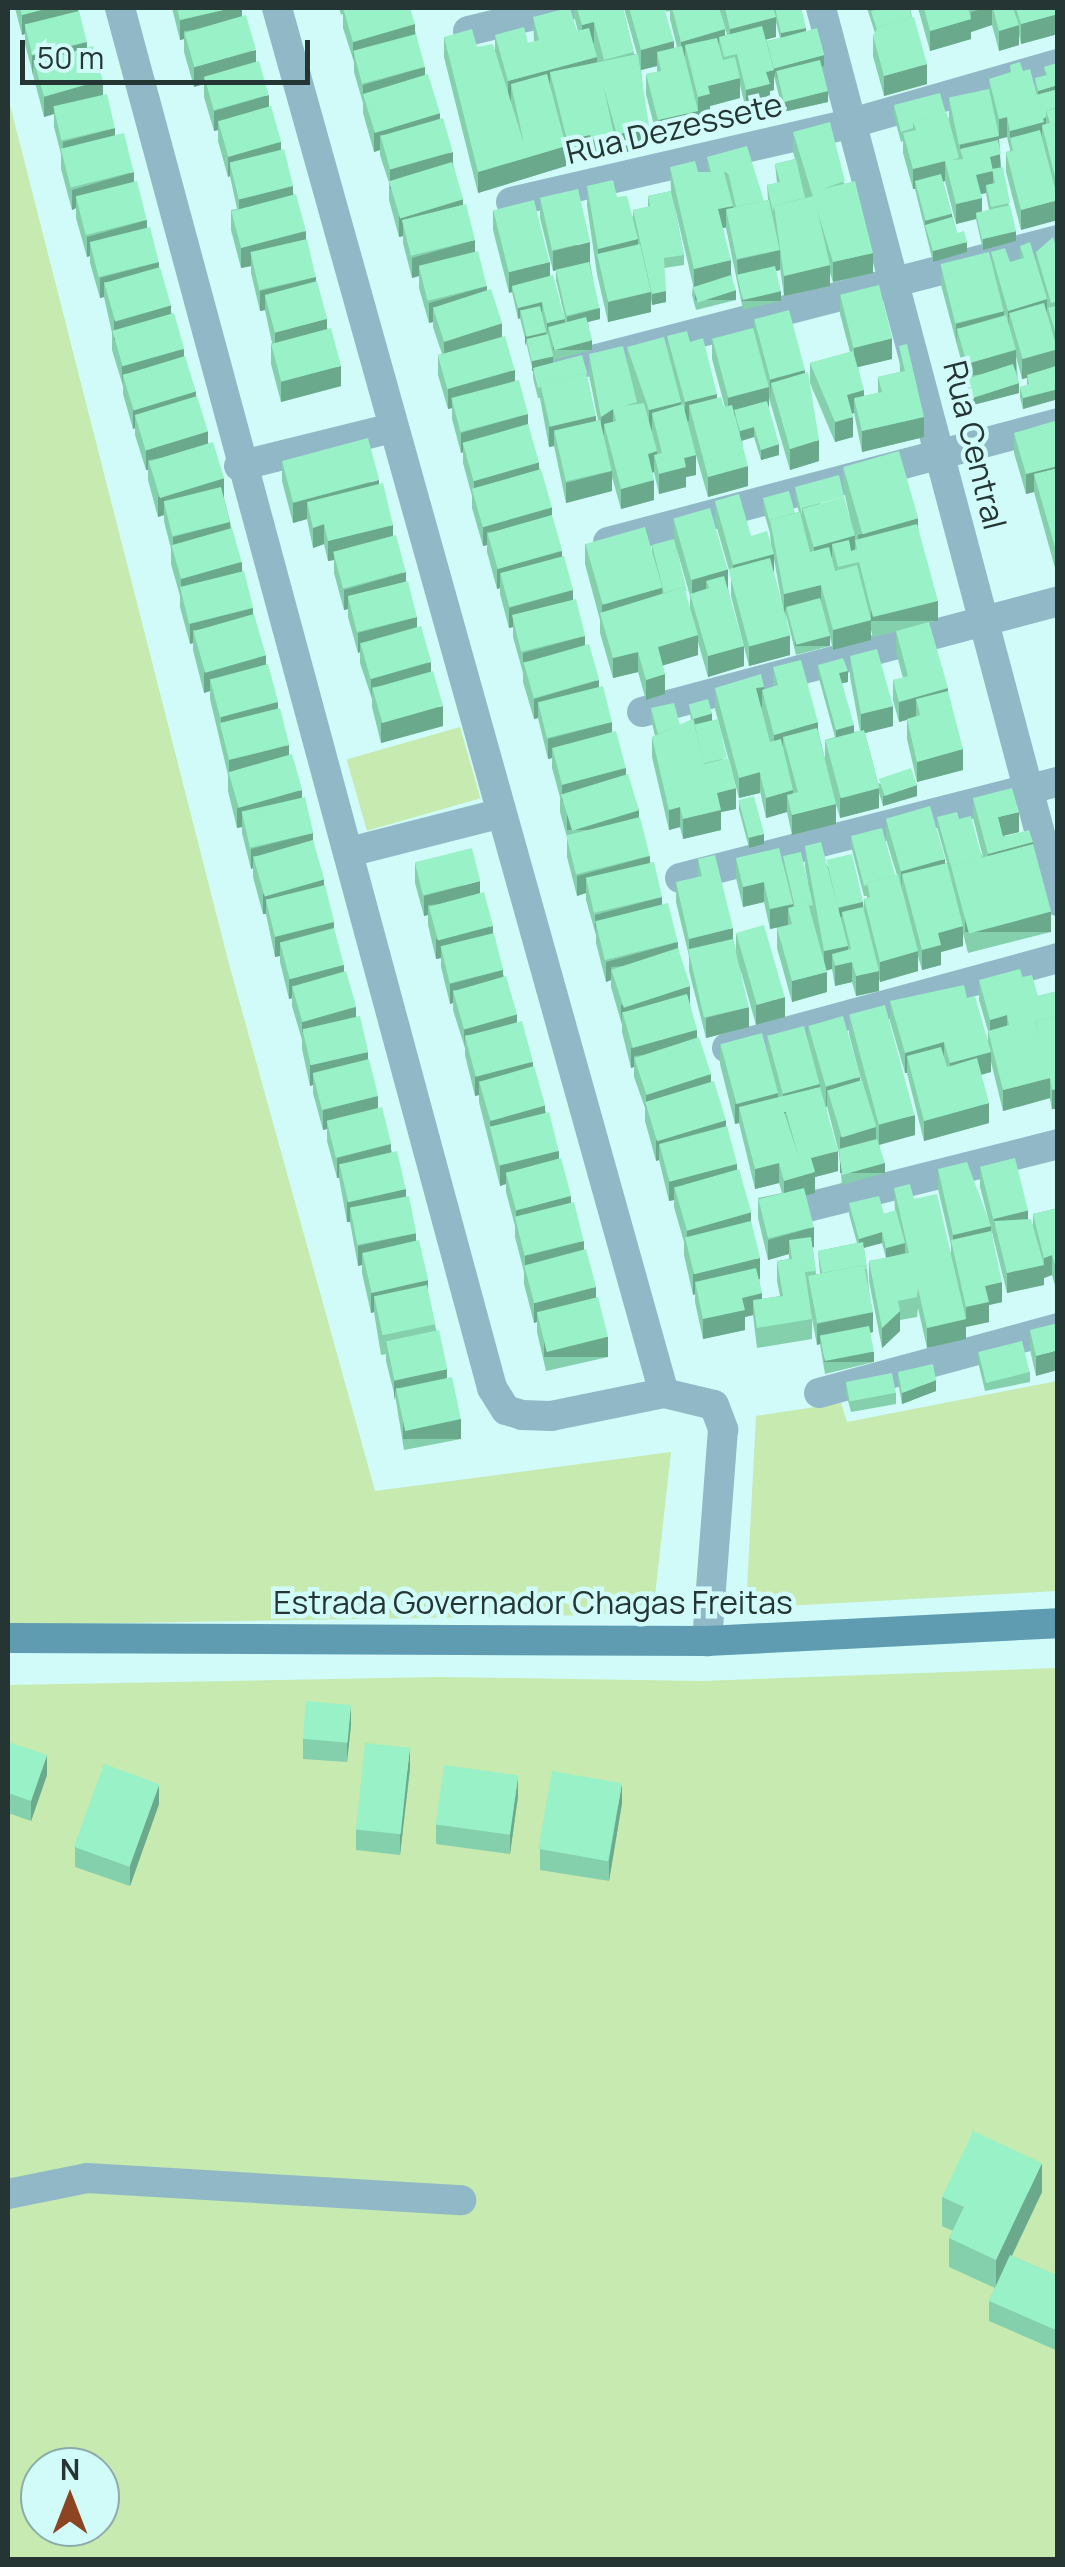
<!DOCTYPE html>
<style>
body{margin:0}
#map{position:relative;width:1065px;height:2567px;overflow:hidden;background:#d0fbf9;font-family:Manrope,sans-serif}
div>[style]{position:absolute}
.green>*{inset:0;background:#c6eaaf;transform-origin:0 0}
.minor>*{height:30px;margin:-15px;padding:0 15px;transform-origin:15px;border-radius:15px;background:#91b8c7}
.secondary>*{height:30px;margin:-15px;padding:0 15px;transform-origin:15px;border-radius:15px;background:#5f9cb1}
.wall>*{inset:0;background:#84cfac}
.shaded-wall>*{inset:0;background:#6ba98c;transform-origin:0 0}
.building>*{inset:0;background:#99f1c8;transform-origin:0 0}
span{translate:-50% -50%;white-space:nowrap;text-align:center;line-height:1.15;-webkit-text-stroke:9px #d0fbf9;paint-order:stroke}
.street-label{font-size:32px;color:#243534}
.frame{position:absolute;inset:0;border:10px solid #243534;pointer-events:none}
.north{position:absolute;left:20px;top:2447px;width:100px;height:100px;box-sizing:border-box;background:#d0fbf9;border:2px solid #8bacaa;border-radius:50%;rotate:0deg;font-size:28px;font-weight:700;line-height:40px;text-align:center;color:#243534}
.north::after{content:'';display:block;margin:auto;width:35px;height:45px;background:#8c4423;clip-path:polygon(50% 0,100% 100%,50% 72%,0 100%)}
.scale{position:absolute;left:20px;top:40px;width:290px;height:45px;box-sizing:border-box;border:5px solid #243534;border-top:0;padding-left:12px;font-size:30px;line-height:35px;white-space:nowrap;color:#243534;-webkit-text-stroke:8px #d0fbf9;paint-order:stroke}
</style>
<div id="map">
<div class="green">
<div style="clip-path:polygon(8px 97px,229px 964px,375px 1491px,671px 1452px,653px 1614px,8px 1625px)"></div>
<div style="left:460px;top:727px;width:74px;height:118px;rotate:74deg"></div>
<div style="clip-path:polygon(1057px 1381px,1057px 1591px,746px 1608px,756px 1416px,841px 1403px,847px 1422px)"></div>
<div style="clip-path:polygon(evenodd,1057px 1668px,1057px 2559px,8px 2559px,8px 1685px,439px 1677px,703px 1681px,1057px 1668px,40px 2467px,100px 2467px,100px 2527px,40px 2527px,40px 2467px)"></div>
</div>
<div class="minor">
<div style="left:120px;top:8px;width:1429px;rotate:74.91deg"></div>
<div style="left:492px;top:1388px;width:26px;rotate:58deg"></div>
<div style="left:506px;top:1410px;width:17px;rotate:17deg"></div>
<div style="left:522px;top:1415px;width:29px;rotate:2deg"></div>
<div style="left:551px;top:1416px;width:115px;rotate:-11.5deg"></div>
<div style="left:664px;top:1393px;width:51px;rotate:13.5deg"></div>
<div style="left:714px;top:1405px;width:26px;rotate:69deg"></div>
<div style="left:723px;top:1429px;width:213px;rotate:94.3deg"></div>
<div style="left:277px;top:8px;width:1438px;rotate:74.39deg"></div>
<div style="left:821px;top:8px;width:924px;rotate:75.14deg"></div>
<div style="left:468px;top:31px;width:99px;rotate:-13.5deg"></div>
<div style="left:511px;top:202px;width:350px;rotate:-13deg"></div>
<div style="left:852px;top:123px;width:214px;rotate:-16deg"></div>
<div style="left:558px;top:369px;width:516px;rotate:-14.47deg"></div>
<div style="left:239px;top:466px;width:159px;rotate:-13.9deg"></div>
<div style="left:608px;top:542px;width:465px;rotate:-14.8deg"></div>
<div style="left:642px;top:712px;width:431px;rotate:-14.9deg"></div>
<div style="left:349px;top:852px;width:154px;rotate:-14.3deg"></div>
<div style="left:680px;top:878px;width:390px;rotate:-14.3deg"></div>
<div style="left:727px;top:1048px;width:343px;rotate:-15.2deg"></div>
<div style="left:804px;top:1208px;width:262px;rotate:-14.1deg"></div>
<div style="left:819px;top:1393px;width:248px;rotate:-15.2deg"></div>
<div style="left:8px;top:2194px;width:81px;rotate:-11.4deg"></div>
<div style="left:87px;top:2178px;width:375px;rotate:3.4deg"></div>
</div>
<div class="secondary">
<div style="left:8px;top:1638px;width:699px;rotate:0.25deg"></div>
<div style="left:707px;top:1641px;width:351px;rotate:-2.9deg"></div>
</div>
<div class="wall">
<div style="clip-path:polygon(15px 8px,78px 8px,87px 47px,115px 135px,134px 181px,224px 498px,289px 755px,313px 840px,344px 972px,368px 1059px,378px 1108px,406px 1196px,461px 1439px,404px 1450px,396px 1401px,386px 1361px,386px 1354px,381px 1355px,374px 1312px,371px 1313px,362px 1273px,362px 1265px,358px 1266px,350px 1222px,347px 1222px,339px 1178px,337px 1178px,327px 1141px,327px 1129px,323px 1130px,313px 1093px,313px 1085px,310px 1086px,302px 1049px,302px 1040px,292px 1006px,292px 998px,289px 999px,280px 962px,280px 956px,275px 957px,266px 914px,263px 914px,253px 877px,253px 868px,251px 869px,242px 833px,242px 827px,237px 828px,228px 791px,228px 775px,210px 699px,210px 691px,204px 693px,193px 650px,193px 643px,190px 644px,180px 607px,180px 596px,171px 564px,171px 549px,164px 521px,164px 515px,158px 517px,148px 480px,148px 470px,146px 470px,135px 435px,135px 428px,133px 429px,123px 394px,123px 386px,112px 350px,112px 333px,104px 297px,100px 298px,90px 263px,90px 256px,87px 257px,76px 218px,76px 208px,72px 210px,61px 169px,61px 154px,54px 127px,54px 114px,44px 117px,25px 44px,25px 34px,22px 35px)"></div>
<div style="clip-path:polygon(172px 8px,242px 8px,242px 16px,269px 106px,306px 239px,341px 386px,281px 402px,271px 364px,271px 344px,272px 343px,265px 310px,260px 311px,251px 273px,251px 266px,241px 268px,231px 230px,231px 210px,237px 209px,230px 176px,228px 177px,218px 141px,218px 130px,214px 131px,204px 97px,204px 84px,194px 87px,184px 52px,184px 39px,180px 40px)"></div>
<div style="clip-path:polygon(339px 8px,410px 8px,425px 75px,453px 164px,475px 252px,528px 424px,585px 645px,626px 774px,662px 905px,678px 948px,697px 1037px,726px 1127px,751px 1221px,762px 1299px,780px 1296px,777px 1281px,777px 1261px,789px 1259px,789px 1254px,768px 1260px,758px 1218px,758px 1198px,782px 1193px,779px 1183px,755px 1189px,739px 1123px,735px 1124px,720px 1064px,720px 1044px,767px 1053px,767px 1035px,808px 1043px,808px 1026px,860px 1081px,861px 1080px,849px 1034px,849px 1014px,915px 1135px,879px 1144px,885px 1173px,842px 1185px,839px 1153px,827px 1106px,826px 1107px,838px 1171px,815px 1177px,815px 1193px,806px 1195px,816px 1274px,820px 1274px,818px 1251px,857px 1243px,849px 1214px,849px 1203px,884px 1214px,895px 1211px,894px 1188px,914px 1199px,951px 1253px,951px 1245px,938px 1189px,938px 1169px,989px 1221px,980px 1187px,980px 1167px,1033px 1225px,1033px 1214px,1058px 1208px,1058px 1296px,1052px 1275px,1044px 1278px,1044px 1285px,1007px 1293px,991px 1228px,1002px 1302px,989px 1305px,989px 1322px,966px 1327px,966px 1339px,927px 1348px,918px 1308px,917px 1317px,900px 1320px,900px 1331px,882px 1348px,869px 1281px,869px 1261px,886px 1258px,882px 1243px,864px 1248px,867px 1269px,873px 1332px,870px 1333px,874px 1362px,825px 1374px,820px 1344px,817px 1345px,808px 1297px,812px 1319px,812px 1339px,757px 1348px,753px 1315px,745px 1317px,745px 1330px,703px 1339px,695px 1302px,695px 1294px,693px 1295px,684px 1255px,684px 1242px,674px 1207px,674px 1200px,669px 1201px,659px 1160px,656px 1161px,645px 1121px,645px 1108px,634px 1077px,634px 1067px,631px 1068px,622px 1032px,622px 1025px,611px 987px,611px 980px,606px 982px,596px 943px,596px 935px,586px 900px,586px 893px,577px 896px,567px 857px,567px 837px,560px 812px,560px 797px,552px 768px,552px 758px,548px 759px,538px 718px,534px 719px,523px 682px,523px 673px,513px 637px,513px 627px,509px 628px,500px 594px,500px 588px,497px 589px,487px 552px,487px 545px,483px 546px,472px 508px,472px 496px,463px 463px,463px 452px,461px 453px,452px 419px,452px 408px,448px 409px,438px 375px,438px 355px,442px 354px,433px 327px,433px 322px,429px 323px,419px 288px,419px 276px,412px 278px,403px 243px,403px 236px,399px 237px,389px 200px,389px 183px,380px 155px,380px 150px,374px 152px,363px 113px,363px 103px,354px 72px,354px 62px,343px 28px,343px 14px,341px 15px)"></div>
<div style="clip-path:polygon(evenodd,574px 8px,623px 8px,634px 54px,637px 54px,624px 8px,664px 8px,674px 48px,677px 47px,670px 19px,670px 11px,666px 12px,665px 8px,719px 8px,725px 35px,727px 35px,719px 8px,801px 8px,806px 31px,824px 66px,822px 66px,828px 102px,783px 112px,774px 76px,774px 90px,770px 91px,770px 104px,746px 110px,740px 85px,740px 98px,710px 106px,710px 114px,698px 118px,698px 131px,658px 141px,646px 94px,646px 74px,657px 72px,657px 66px,641px 70px,649px 146px,617px 155px,614px 144px,614px 155px,592px 160px,590px 155px,567px 160px,566px 156px,566px 166px,478px 193px,444px 57px,444px 37px,477px 47px,495px 50px,495px 35px,528px 43px,534px 42px,533px 17px,578px 31px,574px 16px,574px 8px,776px 22px,780px 38px,767px 41px,766px 39px,776px 37px,776px 22px)"></div>
<div style="clip-path:polygon(867px 8px,910px 8px,927px 84px,884px 96px,873px 56px,873px 36px,875px 33px)"></div>
<div style="clip-path:polygon(918px 8px,1058px 8px,1058px 34px,1021px 44px,1019px 35px,1019px 45px,999px 51px,992px 25px,971px 32px,971px 30px,971px 39px,930px 51px)"></div>
<div style="clip-path:polygon(evenodd,1057px 63px,1058px 196px,1021px 230px,1006px 172px,1006px 152px,1010px 151px,1010px 149px,1007px 137px,999px 139px,1001px 167px,1016px 241px,983px 250px,976px 219px,956px 224px,945px 181px,943px 182px,957px 233px,967px 252px,933px 262px,915px 189px,913px 189px,903px 153px,903px 141px,901px 142px,894px 116px,894px 105px,946px 114px,949px 119px,949px 99px,989px 89px,989px 79px,1010px 73px,1010px 65px,1023px 71px,1035px 88px,1035px 78px,1044px 76px,1044px 67px,1057px 63px,986px 193px,989px 210px,982px 212px,981px 194px,986px 193px)"></div>
<div style="clip-path:polygon(793px 132px,845px 184px,873px 273px,833px 282px,830px 273px,830px 286px,784px 296px,780px 268px,780px 270px,776px 271px,781px 301px,743px 310px,726px 228px,723px 228px,736px 300px,696px 310px,692px 295px,693px 285px,673px 199px,684px 255px,684px 265px,664px 268px,666px 302px,652px 305px,651px 300px,651px 312px,608px 322px,597px 274px,587px 206px,587px 186px,617px 197px,633px 217px,633px 210px,648px 207px,648px 196px,671px 191px,670px 167px,698px 172px,708px 172px,707px 157px,764px 201px,768px 200px,767px 185px,777px 183px,775px 164px,795px 159px,793px 152px)"></div>
<div style="clip-path:polygon(540px 198px,590px 262px,600px 319px,588px 322px,592px 350px,554px 360px,553px 355px,553px 363px,588px 381px,596px 421px,598px 420px,589px 375px,589px 354px,627px 361px,627px 347px,667px 348px,667px 336px,690px 342px,717px 398px,724px 407px,725px 407px,712px 359px,712px 338px,754px 330px,754px 320px,805px 373px,819px 461px,790px 470px,769px 398px,768px 407px,779px 455px,761px 460px,754px 437px,742px 441px,748px 486px,708px 497px,696px 455px,696px 475px,686px 477px,686px 487px,659px 494px,654px 472px,652px 473px,654px 500px,621px 509px,612px 477px,612px 491px,566px 503px,554px 446px,549px 447px,540px 398px,538px 398px,533px 378px,533px 371px,527px 346px,520px 318px,518px 319px,512px 292px,509px 293px,493px 230px,493px 210px,550px 276px,566px 322px,556px 280px,556px 270px,553px 271px,540px 218px)"></div>
<div style="clip-path:polygon(1020px 246px,1036px 263px,1036px 252px,1058px 252px,1058px 399px,1023px 409px,1020px 397px,1020px 387px,1027px 385px,1027px 378px,1022px 379px,1016px 356px,1019px 393px,973px 405px,941px 285px,941px 265px,991px 261px,991px 252px,1010px 262px,1020px 259px)"></div>
<div style="clip-path:polygon(840px 294px,892px 359px,858px 367px,864px 396px,878px 393px,878px 377px,900px 372px,899px 346px,924px 437px,862px 452px,854px 413px,852px 414px,853px 437px,835px 442px,810px 383px,810px 363px,850px 352px,840px 314px)"></div>
<div style="clip-path:polygon(1058px 420px,1058px 567px,1055px 568px,1034px 492px,1026px 494px,1014px 453px,1014px 433px)"></div>
<div style="clip-path:polygon(282px 461px,379px 484px,417px 627px,431px 671px,443px 726px,381px 743px,372px 707px,372px 699px,360px 663px,360px 652px,358px 653px,348px 617px,348px 609px,344px 610px,334px 573px,334px 560px,328px 561px,324px 544px,313px 548px,307px 519px,293px 523px,282px 481px)"></div>
<div style="clip-path:polygon(evenodd,843px 466px,918px 528px,938px 621px,929px 623px,948px 691px,963px 770px,917px 782px,907px 739px,907px 720px,899px 722px,893px 700px,893px 680px,903px 678px,896px 652px,896px 632px,873px 637px,871px 630px,871px 640px,833px 650px,830px 637px,830px 646px,796px 655px,786px 614px,790px 655px,749px 666px,731px 596px,731px 577px,715px 521px,715px 501px,751px 536px,771px 544px,770px 533px,763px 509px,763px 498px,795px 513px,799px 512px,795px 498px,795px 487px,851px 523px,843px 486px,843px 466px,774px 559px,784px 614px,774px 574px,774px 559px)"></div>
<div style="clip-path:polygon(evenodd,674px 519px,728px 588px,744px 666px,708px 677px,698px 642px,698px 655px,663px 665px,665px 694px,646px 700px,638px 672px,613px 678px,600px 633px,600px 620px,585px 564px,585px 544px,652px 554px,652px 545px,674px 539px,674px 519px,677px 550px,690px 596px,690px 609px,687px 599px,677px 550px)"></div>
<div style="clip-path:polygon(850px 656px,893px 726px,865px 733px,878px 783px,917px 796px,883px 806px,879px 793px,879px 808px,840px 818px,836px 804px,836px 824px,792px 835px,787px 812px,766px 818px,760px 791px,760px 793px,739px 798px,715px 709px,715px 688px,764px 689px,773px 687px,773px 667px,818px 730px,825px 759px,825px 740px,835px 737px,818px 675px,818px 665px,848px 682px,842px 683px,854px 732px,860px 731px,850px 677px)"></div>
<div style="clip-path:polygon(689px 705px,712px 721px,736px 809px,721px 812px,721px 830px,683px 839px,680px 827px,669px 830px,652px 757px,652px 737px,655px 736px,651px 719px,651px 708px,680px 725px,691px 720px)"></div>
<div style="clip-path:polygon(973px 798px,1019px 832px,1003px 836px,1033px 844px,1051px 932px,968px 953px,963px 933px,963px 946px,941px 952px,941px 965px,922px 970px,918px 956px,918px 971px,880px 982px,879px 979px,879px 991px,856px 996px,852px 982px,835px 986px,832px 969px,826px 971px,827px 992px,792px 1002px,777px 948px,777px 928px,781px 927px,770px 929px,764px 902px,743px 907px,736px 878px,736px 858px,783px 865px,783px 856px,808px 883px,805px 866px,805px 846px,827px 865px,863px 902px,864px 910px,864px 899px,867px 898px,867px 896px,864px 896px,851px 846px,851px 836px,895px 875px,897px 875px,886px 839px,886px 819px,945px 863px,947px 863px,937px 827px,937px 817px,959px 819px,983px 857px,973px 818px)"></div>
<div style="clip-path:polygon(739px 800px,764px 844px,749px 848px,739px 810px)"></div>
<div style="clip-path:polygon(698px 859px,733px 939px,736px 951px,736px 933px,785px 1017px,756px 1025px,740px 968px,749px 1027px,706px 1038px,689px 971px,689px 956px,676px 902px,676px 882px,698px 877px)"></div>
<div style="clip-path:polygon(415px 863px,480px 893px,517px 1022px,533px 1067px,559px 1158px,596px 1297px,608px 1357px,546px 1371px,537px 1332px,537px 1322px,534px 1323px,524px 1284px,524px 1272px,515px 1237px,515px 1226px,506px 1192px,506px 1184px,500px 1186px,479px 1102px,479px 1095px,475px 1096px,465px 1055px,465px 1048px,453px 1010px,453px 1003px,450px 1004px,441px 967px,441px 958px,436px 959px,428px 925px,428px 915px,424px 916px,415px 883px)"></div>
<div style="clip-path:polygon(1022px 977px,1038px 996px,1058px 991px,1052px 1111px,1050px 1098px,1003px 1111px,991px 1062px,991px 1072px,981px 1075px,989px 1123px,924px 1141px,907px 1073px,905px 1073px,890px 1021px,890px 1001px,967px 998px,988px 1041px,988px 1031px,979px 1000px,979px 980px)"></div>
<div style="clip-path:polygon(1058px 1323px,1036px 1376px,1030px 1350px,1030px 1330px)"></div>
<div style="clip-path:polygon(978px 1352px,1030px 1372px,1030px 1382px,985px 1391px,978px 1362px)"></div>
<div style="clip-path:polygon(898px 1372px,936px 1391px,902px 1404px,898px 1382px)"></div>
<div style="clip-path:polygon(846px 1382px,896px 1393px,896px 1404px,851px 1412px,846px 1393px)"></div>
<div style="clip-path:polygon(351px 1725px,347px 1762px,303px 1759px,303px 1739px)"></div>
<div style="clip-path:polygon(8px 1742px,47px 1775px,31px 1821px,8px 1813px)"></div>
<div style="clip-path:polygon(410px 1768px,400px 1855px,356px 1850px,356px 1830px)"></div>
<div style="clip-path:polygon(518px 1796px,510px 1854px,436px 1844px,436px 1824px)"></div>
<div style="clip-path:polygon(622px 1803px,609px 1881px,540px 1870px,540px 1849px)"></div>
<div style="clip-path:polygon(159px 1804px,130px 1886px,75px 1867px,75px 1847px)"></div>
<div style="clip-path:polygon(1042px 2192px,1012px 2256px,1058px 2276px,1058px 2351px,989px 2321px,989px 2301px,995px 2288px,949px 2267px,949px 2238px,953px 2231px,942px 2226px,942px 2197px)"></div>
</div>
<div class="shaded-wall">
<div style="clip-path:polygon(49px 8px,78px 8px,78px 20px,25px 24px,25px 34px,22px 35px,22px 15px)"></div>
<div style="clip-path:polygon(232px 8px,242px 8px,242px 25px,184px 31px,184px 39px,180px 40px,180px 20px)"></div>
<div style="clip-path:polygon(985px 8px,992px 8px,992px 25px,971px 32px,971px 12px)"></div>
<div style="clip-path:polygon(1058px 14px,1058px 34px,1021px 44px,1021px 24px)"></div>
<div style="clip-path:polygon(776px 17px,776px 37px,730px 49px,730px 29px)"></div>
<div style="clip-path:polygon(971px 19px,971px 39px,930px 51px,930px 31px)"></div>
<div style="clip-path:polygon(594px 22px,594px 43px,582px 45px,582px 25px)"></div>
<div style="clip-path:polygon(415px 24px,415px 44px,354px 52px,353px 62px,353px 42px)"></div>
<div style="clip-path:polygon(1019px 25px,1019px 45px,999px 51px,999px 31px)"></div>
<div style="clip-path:polygon(806px 28px,806px 38px,781px 44px,781px 33px)"></div>
<div style="clip-path:polygon(725px 29px,725px 50px,719px 37px,719px 51px,685px 45px,685px 61px,681px 62px,681px 42px)"></div>
<div style="clip-path:polygon(674px 41px,674px 61px,657px 52px,657px 66px,641px 70px,641px 50px)"></div>
<div style="clip-path:polygon(87px 42px,87px 62px,34px 62px,32px 75px,32px 54px)"></div>
<div style="clip-path:polygon(256px 50px,256px 70px,204px 77px,204px 84px,194px 87px,194px 67px)"></div>
<div style="clip-path:polygon(824px 55px,824px 66px,777px 78px,776px 71px,774px 78px,774px 68px)"></div>
<div style="clip-path:polygon(597px 57px,597px 77px,550px 72px,550px 90px,511px 84px,511px 101px,508px 102px,508px 81px)"></div>
<div style="clip-path:polygon(927px 64px,927px 84px,884px 96px,884px 76px)"></div>
<div style="clip-path:polygon(425px 67px,425px 87px,363px 95px,363px 85px)"></div>
<div style="clip-path:polygon(774px 70px,774px 90px,770px 91px,770px 104px,746px 110px,746px 90px,766px 72px)"></div>
<div style="clip-path:polygon(740px 78px,740px 98px,710px 106px,710px 114px,698px 118px,698px 131px,658px 141px,658px 120px,698px 111px,698px 97px,708px 86px)"></div>
<div style="clip-path:polygon(103px 80px,103px 100px,54px 107px,54px 114px,44px 117px,44px 97px)"></div>
<div style="clip-path:polygon(1058px 85px,1058px 96px,1038px 101px,1038px 91px)"></div>
<div style="clip-path:polygon(828px 91px,828px 102px,783px 112px,783px 102px)"></div>
<div style="clip-path:polygon(269px 95px,269px 115px,218px 121px,218px 130px,214px 131px,214px 111px)"></div>
<div style="clip-path:polygon(440px 113px,440px 133px,380px 135px,380px 150px,374px 152px,374px 131px)"></div>
<div style="clip-path:polygon(1007px 117px,1007px 137px,999px 139px,1001px 175px,993px 172px,993px 191px,986px 185px,986px 193px,976px 195px,976px 175px,960px 149px,960px 165px,960px 145px,999px 136px,999px 119px)"></div>
<div style="clip-path:polygon(1046px 117px,1046px 127px,1042px 125px,1042px 142px,1010px 140px,1010px 131px)"></div>
<div style="clip-path:polygon(649px 126px,649px 146px,617px 155px,617px 135px)"></div>
<div style="clip-path:polygon(115px 128px,115px 148px,63px 156px,63px 142px)"></div>
<div style="clip-path:polygon(590px 135px,590px 155px,567px 160px,567px 140px)"></div>
<div style="clip-path:polygon(614px 135px,614px 155px,592px 160px,592px 140px)"></div>
<div style="clip-path:polygon(281px 142px,281px 162px,230px 162px,230px 176px,228px 177px,228px 157px)"></div>
<div style="clip-path:polygon(566px 146px,566px 166px,478px 193px,478px 172px)"></div>
<div style="clip-path:polygon(453px 152px,453px 172px,390px 189px,390px 169px)"></div>
<div style="clip-path:polygon(945px 161px,945px 181px,917px 188px,915px 181px,915px 189px,913px 189px,913px 169px)"></div>
<div style="clip-path:polygon(134px 172px,134px 192px,76px 197px,76px 208px,72px 210px,72px 190px)"></div>
<div style="left:1058px;top:176px;width:20px;height:3px;rotate:90deg"></div>
<div style="clip-path:polygon(293px 186px,293px 206px,239px 219px,239px 199px)"></div>
<div style="clip-path:polygon(982px 198px,982px 218px,976px 214px,976px 219px,956px 224px,956px 204px)"></div>
<div style="clip-path:polygon(463px 199px,463px 219px,403px 222px,403px 236px,399px 237px,399px 217px)"></div>
<div style="clip-path:polygon(1058px 200px,1058px 220px,1021px 230px,1021px 210px)"></div>
<div style="clip-path:polygon(733px 206px,733px 226px,726px 210px,726px 227px,718px 229px,718px 209px)"></div>
<div style="clip-path:polygon(952px 214px,952px 225px,925px 225px,925px 221px)"></div>
<div style="clip-path:polygon(147px 220px,147px 240px,90px 243px,90px 256px,87px 257px,87px 237px)"></div>
<div style="clip-path:polygon(306px 231px,306px 252px,251px 253px,251px 266px,241px 268px,241px 248px)"></div>
<div style="clip-path:polygon(1016px 231px,1016px 241px,983px 250px,983px 239px)"></div>
<div style="clip-path:polygon(638px 239px,638px 259px,598px 256px,598px 249px)"></div>
<div style="clip-path:polygon(475px 240px,475px 260px,419px 268px,419px 276px,412px 278px,412px 258px)"></div>
<div style="clip-path:polygon(590px 242px,590px 262px,553px 271px,553px 251px)"></div>
<div style="clip-path:polygon(967px 242px,967px 252px,933px 262px,933px 251px)"></div>
<div style="clip-path:polygon(780px 250px,780px 270px,738px 279px,737px 260px)"></div>
<div style="clip-path:polygon(873px 253px,873px 273px,833px 282px,833px 262px)"></div>
<div style="clip-path:polygon(731px 260px,731px 280px,694px 289px,694px 269px)"></div>
<div style="clip-path:polygon(159px 262px,159px 282px,104px 282px,104px 297px,100px 298px,100px 278px)"></div>
<div style="clip-path:polygon(550px 262px,550px 282px,512px 286px,512px 292px,509px 293px,509px 272px)"></div>
<div style="clip-path:polygon(830px 265px,830px 286px,784px 296px,784px 276px)"></div>
<div style="clip-path:polygon(316px 277px,316px 297px,265px 295px,265px 310px,260px 311px,260px 291px)"></div>
<div style="clip-path:polygon(487px 286px,487px 306px,433px 307px,433px 322px,429px 323px,429px 303px)"></div>
<div style="left:736px;top:290px;width:10px;height:41px;rotate:90deg"></div>
<div style="clip-path:polygon(666px 291px,666px 302px,652px 305px,652px 294px)"></div>
<div style="left:781px;top:291px;width:10px;height:39px;rotate:90deg"></div>
<div style="clip-path:polygon(651px 292px,651px 312px,608px 322px,608px 302px)"></div>
<div style="clip-path:polygon(1047px 299px,1047px 319px,1009px 313px,1008px 331px,1008px 311px)"></div>
<div style="clip-path:polygon(542px 302px,542px 312px,520px 310px,520px 318px,518px 319px,518px 308px)"></div>
<div style="clip-path:polygon(171px 305px,171px 325px,114px 340px,114px 320px)"></div>
<div style="clip-path:polygon(600px 308px,600px 319px,567px 327px,567px 317px)"></div>
<div style="clip-path:polygon(1004px 311px,1004px 331px,957px 328px,956px 344px,956px 324px)"></div>
<div style="clip-path:polygon(327px 319px,327px 339px,275px 352px,275px 332px)"></div>
<div style="clip-path:polygon(565px 319px,565px 330px,548px 327px,547px 334px,547px 323px)"></div>
<div style="clip-path:polygon(502px 323px,502px 343px,444px 361px,444px 341px)"></div>
<div style="clip-path:polygon(546px 332px,546px 342px,527px 339px,525px 346px,525px 336px)"></div>
<div style="clip-path:polygon(892px 338px,892px 359px,854px 368px,854px 348px)"></div>
<div style="left:592px;top:340px;width:10px;height:39px;rotate:90deg"></div>
<div style="clip-path:polygon(184px 349px,184px 369px,123px 374px,122px 386px,122px 366px)"></div>
<div style="clip-path:polygon(1057px 349px,1057px 369px,1022px 379px,1022px 359px)"></div>
<div style="clip-path:polygon(1016px 350px,1016px 370px,967px 376px,967px 384px,967px 364px)"></div>
<div style="clip-path:polygon(553px 356px,553px 366px,532px 371px,532px 360px)"></div>
<div style="clip-path:polygon(341px 366px,341px 386px,281px 402px,281px 381px)"></div>
<div style="clip-path:polygon(515px 370px,515px 390px,452px 399px,452px 408px,448px 409px,448px 389px)"></div>
<div style="clip-path:polygon(805px 370px,805px 390px,771px 383px,770px 400px,770px 380px)"></div>
<div style="clip-path:polygon(1019px 383px,1019px 393px,973px 405px,973px 394px)"></div>
<div style="clip-path:polygon(769px 387px,769px 407px,728px 418px,728px 397px)"></div>
<div style="clip-path:polygon(1058px 389px,1058px 399px,1023px 409px,1023px 398px)"></div>
<div style="clip-path:polygon(864px 390px,864px 410px,854px 398px,854px 413px,847px 415px,847px 395px)"></div>
<div style="clip-path:polygon(196px 391px,196px 411px,135px 415px,135px 428px,133px 429px,133px 409px)"></div>
<div style="clip-path:polygon(717px 394px,717px 414px,689px 405px,689px 421px,685px 422px,685px 402px)"></div>
<div style="clip-path:polygon(681px 402px,681px 422px,652px 413px,652px 430px,649px 430px,649px 410px)"></div>
<div style="clip-path:polygon(613px 409px,613px 429px,604px 424px,604px 435px,601px 437px,601px 417px)"></div>
<div style="clip-path:polygon(528px 414px,528px 434px,463px 443px,463px 452px,461px 453px,461px 433px)"></div>
<div style="clip-path:polygon(596px 416px,596px 436px,554px 431px,554px 446px,549px 447px,549px 427px)"></div>
<div style="clip-path:polygon(853px 417px,853px 437px,835px 442px,835px 422px)"></div>
<div style="clip-path:polygon(924px 417px,924px 437px,862px 452px,862px 431px)"></div>
<div style="clip-path:polygon(754px 427px,754px 437px,740px 441px,740px 431px)"></div>
<div style="clip-path:polygon(208px 431px,208px 452px,148px 460px,148px 470px,146px 470px,146px 450px)"></div>
<div style="clip-path:polygon(819px 440px,819px 461px,790px 470px,790px 449px)"></div>
<div style="clip-path:polygon(779px 444px,779px 455px,761px 460px,761px 450px)"></div>
<div style="clip-path:polygon(657px 451px,657px 466px,654px 455px,654px 472px,648px 474px,648px 454px)"></div>
<div style="clip-path:polygon(696px 455px,696px 475px,686px 477px,686px 487px,659px 494px,659px 474px,684px 458px)"></div>
<div style="clip-path:polygon(539px 462px,539px 482px,474px 492px,474px 480px)"></div>
<div style="clip-path:polygon(748px 466px,748px 486px,708px 497px,708px 477px)"></div>
<div style="clip-path:polygon(1058px 466px,1058px 486px,1034px 474px,1034px 492px,1026px 494px,1026px 474px)"></div>
<div style="clip-path:polygon(612px 471px,612px 491px,566px 503px,566px 483px)"></div>
<div style="clip-path:polygon(224px 478px,224px 498px,164px 501px,164px 515px,158px 517px,158px 497px)"></div>
<div style="clip-path:polygon(379px 480px,379px 500px,307px 502px,307px 519px,293px 523px,293px 503px)"></div>
<div style="clip-path:polygon(654px 480px,654px 500px,621px 509px,621px 489px)"></div>
<div style="clip-path:polygon(552px 507px,552px 527px,487px 532px,487px 545px,483px 546px,483px 526px)"></div>
<div style="clip-path:polygon(918px 518px,918px 538px,858px 555px,858px 535px)"></div>
<div style="clip-path:polygon(230px 522px,230px 543px,173px 551px,173px 537px)"></div>
<div style="clip-path:polygon(324px 524px,324px 544px,313px 548px,313px 528px)"></div>
<div style="clip-path:polygon(393px 525px,393px 545px,334px 553px,334px 560px,328px 561px,328px 541px)"></div>
<div style="clip-path:polygon(855px 535px,855px 555px,832px 544px,832px 561px,814px 567px,814px 547px)"></div>
<div style="left:1055px;top:547px;width:3px;height:21px"></div>
<div style="clip-path:polygon(562px 551px,562px 571px,500px 574px,500px 588px,497px 589px,497px 569px)"></div>
<div style="clip-path:polygon(774px 554px,774px 574px,733px 586px,733px 565px)"></div>
<div style="clip-path:polygon(242px 562px,242px 582px,181px 589px,181px 578px)"></div>
<div style="clip-path:polygon(728px 569px,728px 589px,709px 588px,706px 581px,706px 595px,692px 600px,692px 580px)"></div>
<div style="clip-path:polygon(406px 572px,406px 592px,348px 597px,348px 609px,344px 610px,344px 590px)"></div>
<div style="clip-path:polygon(821px 585px,821px 605px,786px 608px,784px 614px,784px 594px)"></div>
<div style="clip-path:polygon(662px 588px,662px 608px,602px 617px,602px 604px)"></div>
<div style="clip-path:polygon(573px 590px,573px 611px,513px 617px,513px 627px,509px 628px,509px 608px)"></div>
<div style="left:938px;top:601px;width:20px;height:67px;rotate:90deg"></div>
<div style="clip-path:polygon(253px 608px,253px 628px,193px 630px,193px 643px,190px 644px,190px 624px)"></div>
<div style="clip-path:polygon(417px 617px,417px 637px,360px 643px,360px 652px,358px 653px,358px 633px)"></div>
<div style="clip-path:polygon(871px 620px,871px 640px,833px 650px,833px 630px)"></div>
<div style="clip-path:polygon(698px 635px,698px 655px,658px 667px,658px 647px)"></div>
<div style="clip-path:polygon(790px 635px,790px 655px,749px 666px,749px 646px)"></div>
<div style="clip-path:polygon(585px 636px,585px 656px,523px 662px,523px 653px)"></div>
<div style="left:830px;top:636px;width:10px;height:35px;rotate:90deg"></div>
<div style="clip-path:polygon(744px 646px,744px 666px,708px 677px,708px 656px)"></div>
<div style="clip-path:polygon(638px 652px,638px 672px,613px 678px,613px 658px)"></div>
<div style="clip-path:polygon(266px 655px,266px 675px,210px 679px,210px 691px,204px 693px,204px 672px)"></div>
<div style="clip-path:polygon(431px 662px,431px 682px,372px 687px,371px 699px,371px 679px)"></div>
<div style="clip-path:polygon(848px 671px,848px 682px,839px 684px,839px 673px)"></div>
<div style="clip-path:polygon(665px 674px,665px 694px,646px 700px,646px 680px)"></div>
<div style="clip-path:polygon(599px 680px,599px 700px,538px 703px,538px 718px,534px 719px,534px 699px)"></div>
<div style="clip-path:polygon(764px 687px,764px 699px,762px 690px,762px 707px,756px 709px,756px 688px)"></div>
<div style="clip-path:polygon(948px 688px,948px 709px,916px 699px,916px 717px,899px 722px,899px 702px)"></div>
<div style="clip-path:polygon(278px 702px,278px 722px,221px 725px,221px 717px)"></div>
<div style="clip-path:polygon(443px 706px,443px 726px,381px 743px,381px 723px)"></div>
<div style="clip-path:polygon(893px 706px,893px 726px,861px 734px,861px 714px)"></div>
<div style="clip-path:polygon(712px 713px,712px 723px,696px 728px,694px 719px)"></div>
<div style="clip-path:polygon(612px 722px,612px 743px,552px 748px,552px 758px,548px 759px,548px 739px)"></div>
<div style="clip-path:polygon(818px 722px,818px 743px,783px 737px,783px 752px,774px 755px,774px 735px)"></div>
<div style="clip-path:polygon(854px 725px,854px 735px,836px 740px,836px 730px)"></div>
<div style="clip-path:polygon(289px 745px,289px 765px,229px 775px,229px 760px)"></div>
<div style="clip-path:polygon(963px 749px,963px 770px,917px 782px,917px 762px)"></div>
<div style="clip-path:polygon(626px 768px,626px 788px,562px 801px,562px 785px)"></div>
<div style="clip-path:polygon(760px 772px,760px 793px,739px 798px,739px 778px)"></div>
<div style="clip-path:polygon(917px 785px,917px 796px,883px 806px,883px 796px)"></div>
<div style="clip-path:polygon(736px 788px,736px 809px,721px 812px,721px 830px,683px 839px,683px 819px,717px 793px)"></div>
<div style="clip-path:polygon(879px 788px,879px 808px,840px 818px,840px 798px)"></div>
<div style="clip-path:polygon(302px 790px,302px 811px,242px 813px,242px 827px,237px 828px,237px 808px)"></div>
<div style="clip-path:polygon(793px 790px,793px 811px,787px 795px,787px 812px,766px 818px,766px 798px)"></div>
<div style="clip-path:polygon(836px 804px,836px 824px,792px 835px,792px 815px)"></div>
<div style="clip-path:polygon(680px 807px,680px 827px,669px 830px,669px 810px)"></div>
<div style="left:639px;top:810px;width:20px;height:72px;rotate:90deg"></div>
<div style="clip-path:polygon(1019px 812px,1019px 832px,998px 837px,998px 817px)"></div>
<div style="clip-path:polygon(313px 833px,313px 854px,253px 856px,253px 868px,251px 869px,251px 849px)"></div>
<div style="clip-path:polygon(764px 834px,764px 844px,749px 848px,749px 838px)"></div>
<div style="clip-path:polygon(1033px 842px,1033px 862px,988px 874px,988px 854px)"></div>
<div style="clip-path:polygon(650px 856px,650px 877px,586px 880px,586px 893px,577px 896px,577px 876px)"></div>
<div style="clip-path:polygon(945px 859px,945px 879px,902px 874px,901px 891px,901px 871px)"></div>
<div style="clip-path:polygon(324px 879px,324px 899px,266px 899px,266px 914px,263px 914px,263px 894px)"></div>
<div style="clip-path:polygon(480px 881px,480px 902px,428px 905px,428px 915px,424px 916px,424px 896px)"></div>
<div style="clip-path:polygon(764px 882px,764px 902px,743px 907px,743px 887px)"></div>
<div style="clip-path:polygon(662px 897px,662px 917px,596px 923px,595px 935px,595px 915px)"></div>
<div style="clip-path:polygon(863px 902px,863px 912px,842px 912px,842px 917px,839px 918px,839px 908px)"></div>
<div style="clip-path:polygon(793px 904px,793px 924px,788px 908px,788px 925px,770px 929px,770px 909px)"></div>
<div style="left:1051px;top:912px;width:20px;height:86px;rotate:90deg"></div>
<div style="clip-path:polygon(334px 922px,334px 943px,280px 942px,280px 956px,275px 957px,275px 937px)"></div>
<div style="clip-path:polygon(493px 926px,493px 946px,441px 947px,441px 958px,436px 959px,436px 939px)"></div>
<div style="clip-path:polygon(963px 926px,963px 946px,941px 952px,941px 965px,922px 970px,922px 950px,938px 933px)"></div>
<div style="clip-path:polygon(733px 928px,733px 948px,689px 953px,689px 939px)"></div>
<div style="clip-path:polygon(678px 942px,678px 962px,611px 967px,611px 980px,606px 982px,606px 962px)"></div>
<div style="clip-path:polygon(848px 946px,848px 963px,852px 962px,852px 982px,835px 986px,835px 966px,832px 954px,832px 969px,824px 971px,824px 951px)"></div>
<div style="clip-path:polygon(918px 951px,918px 971px,880px 982px,880px 962px)"></div>
<div style="clip-path:polygon(344px 965px,344px 985px,292px 986px,292px 998px,289px 999px,289px 979px)"></div>
<div style="clip-path:polygon(503px 970px,503px 990px,453px 990px,453px 1003px,450px 1004px,450px 984px)"></div>
<div style="clip-path:polygon(879px 971px,879px 991px,856px 996px,856px 976px)"></div>
<div style="clip-path:polygon(827px 972px,827px 992px,792px 1002px,792px 981px)"></div>
<div style="clip-path:polygon(690px 986px,690px 1006px,622px 1012px,621px 1025px,621px 1005px)"></div>
<div style="clip-path:polygon(785px 997px,785px 1017px,756px 1025px,756px 1005px)"></div>
<div style="clip-path:polygon(356px 1007px,356px 1027px,302px 1032px,302px 1022px)"></div>
<div style="clip-path:polygon(749px 1007px,749px 1027px,706px 1038px,706px 1018px)"></div>
<div style="clip-path:polygon(517px 1014px,517px 1034px,465px 1035px,464px 1048px,464px 1028px)"></div>
<div style="clip-path:polygon(1007px 1015px,1007px 1036px,990px 1040px,990px 1020px)"></div>
<div style="clip-path:polygon(697px 1030px,697px 1050px,634px 1056px,634px 1067px,631px 1068px,631px 1048px)"></div>
<div style="clip-path:polygon(944px 1042px,944px 1062px,907px 1056px,907px 1073px,905px 1073px,905px 1053px)"></div>
<div style="clip-path:polygon(368px 1052px,368px 1072px,313px 1073px,313px 1085px,310px 1086px,310px 1065px)"></div>
<div style="clip-path:polygon(991px 1052px,991px 1072px,950px 1083px,950px 1063px)"></div>
<div style="clip-path:polygon(533px 1062px,533px 1082px,479px 1081px,479px 1095px,475px 1096px,475px 1076px)"></div>
<div style="clip-path:polygon(711px 1074px,711px 1094px,646px 1107px,646px 1094px)"></div>
<div style="clip-path:polygon(860px 1077px,860px 1097px,827px 1090px,827px 1106px,826px 1107px,826px 1087px)"></div>
<div style="clip-path:polygon(1050px 1078px,1050px 1098px,1003px 1111px,1003px 1090px)"></div>
<div style="clip-path:polygon(820px 1084px,820px 1104px,783px 1114px,783px 1094px)"></div>
<div style="left:1058px;top:1089px;width:20px;height:6px;rotate:90deg"></div>
<div style="clip-path:polygon(778px 1093px,778px 1113px,739px 1107px,739px 1123px,735px 1124px,735px 1104px)"></div>
<div style="clip-path:polygon(378px 1096px,378px 1116px,327px 1121px,327px 1129px,323px 1130px,323px 1110px)"></div>
<div style="clip-path:polygon(989px 1103px,989px 1123px,924px 1141px,924px 1121px)"></div>
<div style="clip-path:polygon(545px 1105px,545px 1125px,490px 1126px,490px 1140px,490px 1120px)"></div>
<div style="clip-path:polygon(915px 1115px,915px 1135px,879px 1145px,879px 1124px)"></div>
<div style="clip-path:polygon(726px 1120px,726px 1140px,659px 1144px,659px 1160px,656px 1161px,656px 1140px)"></div>
<div style="clip-path:polygon(876px 1127px,876px 1147px,840px 1157px,840px 1137px)"></div>
<div style="clip-path:polygon(391px 1144px,391px 1164px,339px 1164px,339px 1178px,337px 1178px,337px 1158px)"></div>
<div style="clip-path:polygon(559px 1151px,559px 1171px,506px 1172px,506px 1184px,500px 1186px,500px 1165px)"></div>
<div style="clip-path:polygon(838px 1151px,838px 1171px,815px 1177px,815px 1193px,784px 1202px,784px 1181px,811px 1158px)"></div>
<div style="clip-path:polygon(779px 1163px,779px 1183px,755px 1189px,755px 1169px)"></div>
<div style="left:885px;top:1163px;width:10px;height:45px;rotate:90deg"></div>
<div style="clip-path:polygon(737px 1164px,737px 1184px,674px 1187px,674px 1200px,669px 1201px,669px 1181px)"></div>
<div style="clip-path:polygon(406px 1189px,406px 1209px,350px 1208px,350px 1222px,347px 1222px,347px 1202px)"></div>
<div style="clip-path:polygon(571px 1196px,571px 1216px,516px 1222px,516px 1210px)"></div>
<div style="clip-path:polygon(1028px 1210px,1028px 1230px,994px 1224px,994px 1219px)"></div>
<div style="clip-path:polygon(751px 1212px,751px 1232px,687px 1246px,687px 1230px)"></div>
<div style="clip-path:polygon(991px 1226px,991px 1246px,953px 1250px,953px 1235px)"></div>
<div style="clip-path:polygon(814px 1227px,814px 1247px,791px 1253px,789px 1240px,789px 1254px,768px 1260px,768px 1240px)"></div>
<div style="clip-path:polygon(882px 1232px,882px 1243px,859px 1249px,859px 1239px)"></div>
<div style="clip-path:polygon(416px 1233px,416px 1254px,362px 1253px,362px 1265px,358px 1266px,358px 1246px)"></div>
<div style="clip-path:polygon(584px 1241px,584px 1261px,525px 1269px,525px 1256px)"></div>
<div style="clip-path:polygon(905px 1243px,905px 1253px,886px 1258px,886px 1248px)"></div>
<div style="clip-path:polygon(1052px 1255px,1052px 1275px,1044px 1278px,1044px 1285px,1007px 1293px,1007px 1273px,1044px 1265px,1044px 1258px)"></div>
<div style="clip-path:polygon(760px 1258px,760px 1279px,698px 1294px,695px 1282px,695px 1294px,693px 1295px,693px 1274px)"></div>
<div style="clip-path:polygon(428px 1280px,428px 1300px,374px 1296px,374px 1312px,371px 1313px,371px 1293px)"></div>
<div style="clip-path:polygon(1002px 1282px,1002px 1302px,989px 1305px,989px 1322px,966px 1327px,966px 1339px,927px 1348px,927px 1328px,966px 1319px,966px 1307px,985px 1286px)"></div>
<div style="clip-path:polygon(596px 1287px,596px 1307px,537px 1312px,537px 1322px,534px 1323px,534px 1303px)"></div>
<div style="clip-path:polygon(762px 1293px,762px 1313px,753px 1300px,753px 1315px,745px 1317px,745px 1330px,703px 1339px,703px 1319px,742px 1298px)"></div>
<div style="clip-path:polygon(900px 1311px,900px 1331px,882px 1348px,882px 1328px)"></div>
<div style="clip-path:polygon(873px 1312px,873px 1332px,821px 1344px,820px 1336px,820px 1344px,817px 1345px,817px 1324px)"></div>
<div style="left:608px;top:1337px;width:20px;height:64px;rotate:90deg"></div>
<div style="clip-path:polygon(1058px 1350px,1058px 1370px,1036px 1376px,1036px 1356px)"></div>
<div style="left:874px;top:1352px;width:10px;height:50px;rotate:90deg"></div>
<div style="clip-path:polygon(447px 1369px,447px 1389px,396px 1388px,394px 1401px,394px 1381px)"></div>
<div style="clip-path:polygon(936px 1380px,936px 1391px,902px 1404px,902px 1393px)"></div>
<div style="left:461px;top:1419px;width:20px;height:58px;rotate:90deg"></div>
<div style="clip-path:polygon(351px 1705px,351px 1725px,347px 1762px,347px 1742px)"></div>
<div style="clip-path:polygon(410px 1748px,410px 1768px,400px 1855px,400px 1835px)"></div>
<div style="clip-path:polygon(47px 1755px,47px 1775px,31px 1821px,31px 1801px)"></div>
<div style="clip-path:polygon(518px 1776px,518px 1796px,510px 1854px,510px 1834px)"></div>
<div style="clip-path:polygon(622px 1783px,622px 1803px,609px 1881px,609px 1861px)"></div>
<div style="clip-path:polygon(159px 1784px,159px 1804px,130px 1886px,130px 1866px)"></div>
<div style="clip-path:polygon(1042px 2163px,1042px 2192px,996px 2289px,996px 2260px)"></div>
</div>
<div class="building">
<div style="clip-path:polygon(20px 8px,49px 8px,22px 15px)"></div>
<div style="clip-path:polygon(177px 8px,232px 8px,180px 20px)"></div>
<div style="clip-path:polygon(343px 8px,410px 8px,415px 24px,353px 42px)"></div>
<div style="clip-path:polygon(568px 8px,570px 8px,577px 31px,589px 28px,597px 57px,508px 81px,495px 35px,524px 27px,528px 43px,539px 40px,533px 17px)"></div>
<div style="clip-path:polygon(577px 8px,623px 8px,634px 52px,604px 60px,594px 22px,582px 25px)"></div>
<div style="clip-path:polygon(629px 8px,664px 8px,674px 41px,641px 50px)"></div>
<div style="clip-path:polygon(672px 8px,719px 8px,725px 29px,681px 42px)"></div>
<div style="clip-path:polygon(725px 8px,773px 8px,776px 17px,730px 29px)"></div>
<div style="clip-path:polygon(775px 8px,801px 8px,806px 28px,781px 33px)"></div>
<div style="clip-path:polygon(885px 8px,909px 8px,912px 18px,878px 27px,877px 30px,871px 11px)"></div>
<div style="clip-path:polygon(924px 8px,968px 8px,971px 19px,930px 31px)"></div>
<div style="clip-path:polygon(993px 8px,1013px 8px,1019px 25px,999px 31px)"></div>
<div style="clip-path:polygon(1016px 8px,1058px 8px,1058px 14px,1021px 24px)"></div>
<div style="left:79px;top:11px;width:32px;height:56px;rotate:76deg"></div>
<div style="left:246px;top:15px;width:36px;height:64px;rotate:74deg"></div>
<div style="clip-path:polygon(914px 17px,927px 64px,884px 76px,873px 36px,878px 27px)"></div>
<div style="clip-path:polygon(762px 26px,774px 70px,766px 72px,770px 84px,746px 90px,737px 54px,724px 57px,719px 37px)"></div>
<div style="left:817px;top:28px;width:28px;height:52px;rotate:75deg"></div>
<div style="clip-path:polygon(472px 29px,477px 47px,493px 44px,524px 144px,511px 84px,547px 74px,566px 146px,478px 172px,444px 37px)"></div>
<div style="left:416px;top:34px;width:34px;height:65px;rotate:75deg"></div>
<div style="clip-path:polygon(717px 38px,723px 60px,735px 57px,740px 78px,708px 86px,710px 94px,698px 97px,685px 45px)"></div>
<div style="left:93px;top:46px;width:35px;height:61px;rotate:74deg"></div>
<div style="clip-path:polygon(682px 46px,698px 111px,658px 120px,646px 74px,661px 71px,657px 52px)"></div>
<div style="clip-path:polygon(638px 54px,649px 126px,617px 135px,604px 88px,614px 135px,592px 140px,590px 135px,567px 140px,550px 72px)"></div>
<div style="left:820px;top:60px;width:32px;height:45px;rotate:76deg"></div>
<div style="left:259px;top:61px;width:35px;height:57px;rotate:74deg"></div>
<div style="clip-path:polygon(1020px 62px,1023px 71px,1030px 69px,1044px 122px,1010px 131px,1007px 117px,999px 119px,989px 79px,1011px 72px,1010px 65px)"></div>
<div style="clip-path:polygon(1057px 63px,1058px 85px,1038px 91px,1035px 78px,1047px 75px,1044px 67px)"></div>
<div style="left:428px;top:74px;width:41px;height:68px;rotate:73deg"></div>
<div style="left:989px;top:89px;width:48px;height:41px;rotate:78deg"></div>
<div style="clip-path:polygon(1058px 89px,1058px 107px,1046px 111px,1046px 117px,1043px 119px,1036px 95px)"></div>
<div style="clip-path:polygon(940px 93px,946px 114px,913px 122px,913px 128px,901px 132px,894px 105px)"></div>
<div style="left:107px;top:94px;width:35px;height:55px;rotate:77deg"></div>
<div style="left:271px;top:106px;width:37px;height:55px;rotate:74deg"></div>
<div style="clip-path:polygon(1058px 108px,1058px 176px,1055px 177px,1042px 125px,1050px 123px,1046px 111px)"></div>
<div style="clip-path:polygon(947px 113px,959px 158px,952px 160px,963px 159px,960px 149px,998px 140px,1001px 154px,990px 157px,993px 171px,976px 175px,982px 198px,956px 204px,945px 161px,913px 169px,903px 133px,916px 130px,913px 122px)"></div>
<div style="left:443px;top:118px;width:35px;height:65px;rotate:74deg"></div>
<div style="clip-path:polygon(830px 122px,845px 181px,823px 189px,855px 181px,873px 253px,833px 262px,793px 132px)"></div>
<div style="clip-path:polygon(1040px 130px,1058px 200px,1021px 210px,1006px 152px,1013px 151px,1010px 138px)"></div>
<div style="left:124px;top:133px;width:40px;height:65px;rotate:76deg"></div>
<div style="clip-path:polygon(747px 146px,764px 201px,736px 207px,728px 172px,711px 172px,707px 157px)"></div>
<div style="left:284px;top:149px;width:38px;height:56px;rotate:76deg"></div>
<div style="clip-path:polygon(796px 159px,805px 198px,774px 206px,773px 212px,767px 185px,780px 182px,775px 164px)"></div>
<div style="clip-path:polygon(695px 161px,698px 172px,724px 172px,733px 206px,718px 209px,731px 260px,694px 269px,670px 167px)"></div>
<div style="left:452px;top:162px;width:39px;height:66px;rotate:73deg"></div>
<div style="clip-path:polygon(1003px 167px,1010px 203px,991px 207px,986px 185px,995px 183px,992px 169px)"></div>
<div style="left:941px;top:174px;width:41px;height:27px;rotate:75deg"></div>
<div style="clip-path:polygon(613px 180px,617px 197px,627px 196px,638px 239px,598px 249px,587px 186px)"></div>
<div style="left:137px;top:181px;width:40px;height:63px;rotate:76deg"></div>
<div style="left:578px;top:189px;width:54px;height:39px;rotate:77deg"></div>
<div style="clip-path:polygon(671px 191px,684px 255px,664px 258px,666px 291px,652px 294px,633px 210px,650px 206px,648px 196px)"></div>
<div style="left:296px;top:194px;width:38px;height:67px;rotate:75deg"></div>
<div style="clip-path:polygon(814px 196px,830px 265px,784px 276px,774px 206px)"></div>
<div style="left:534px;top:200px;width:64px;height:42px;rotate:76deg"></div>
<div style="left:769px;top:200px;width:51px;height:44px;rotate:78deg"></div>
<div style="left:466px;top:204px;width:37px;height:66px;rotate:76deg"></div>
<div style="left:1010px;top:205px;width:27px;height:35px;rotate:77deg"></div>
<div style="clip-path:polygon(952px 217px,957px 233px,964px 231px,967px 242px,933px 251px,925px 225px)"></div>
<div style="left:150px;top:227px;width:36px;height:62px;rotate:76deg"></div>
<div style="clip-path:polygon(1053px 237px,1058px 252px,1058px 301px,1051px 303px,1036px 252px)"></div>
<div style="left:307px;top:239px;width:39px;height:58px;rotate:77deg"></div>
<div style="clip-path:polygon(1030px 242px,1047px 299px,1008px 311px,991px 252px,1005px 248px,1010px 262px,1024px 258px,1020px 246px)"></div>
<div style="left:640px;top:244px;width:49px;height:44px;rotate:77deg"></div>
<div style="left:478px;top:251px;width:36px;height:61px;rotate:76deg"></div>
<div style="left:989px;top:252px;width:61px;height:50px;rotate:76deg"></div>
<div style="left:589px;top:262px;width:47px;height:34px;rotate:77deg"></div>
<div style="left:775px;top:266px;width:26px;height:39px;rotate:77deg"></div>
<div style="left:160px;top:267px;width:40px;height:58px;rotate:74deg"></div>
<div style="clip-path:polygon(553px 275px,565px 319px,547px 323px,542px 302px,518px 308px,512px 286px)"></div>
<div style="left:731px;top:275px;width:16px;height:40px;rotate:72deg"></div>
<div style="left:317px;top:281px;width:39px;height:54px;rotate:75deg"></div>
<div style="left:879px;top:285px;width:55px;height:40px;rotate:76deg"></div>
<div style="left:491px;top:289px;width:36px;height:61px;rotate:72deg"></div>
<div style="left:1044px;top:303px;width:48px;height:36px;rotate:74deg"></div>
<div style="clip-path:polygon(1058px 305px,1058px 341px,1048px 308px)"></div>
<div style="left:540px;top:306px;width:27px;height:20px;rotate:77deg"></div>
<div style="left:789px;top:310px;width:62px;height:36px;rotate:75deg"></div>
<div style="left:174px;top:313px;width:37px;height:64px;rotate:74deg"></div>
<div style="left:1006px;top:315px;width:36px;height:51px;rotate:74deg"></div>
<div style="left:586px;top:317px;width:24px;height:39px;rotate:75deg"></div>
<div style="left:331px;top:328px;width:39px;height:62px;rotate:75deg"></div>
<div style="left:753px;top:328px;width:61px;height:42px;rotate:75deg"></div>
<div style="clip-path:polygon(687px 331px,690px 342px,703px 338px,717px 394px,685px 402px,667px 336px)"></div>
<div style="left:548px;top:334px;width:23px;height:22px;rotate:77deg"></div>
<div style="left:505px;top:336px;width:35px;height:70px;rotate:74deg"></div>
<div style="clip-path:polygon(664px 337px,681px 402px,649px 410px,627px 347px)"></div>
<div style="clip-path:polygon(907px 344px,924px 417px,862px 431px,854px 398px,882px 392px,878px 377px,905px 371px,899px 346px)"></div>
<div style="clip-path:polygon(623px 346px,637px 402px,624px 406px,644px 403px,657px 451px,648px 454px,654px 480px,621px 489px,604px 424px,616px 421px,613px 409px,601px 417px,589px 354px)"></div>
<div style="clip-path:polygon(853px 351px,864px 390px,847px 395px,853px 417px,835px 422px,810px 363px)"></div>
<div style="clip-path:polygon(582px 355px,588px 376px,586px 373px,540px 384px,541px 387px,538px 388px,533px 368px)"></div>
<div style="left:185px;top:356px;width:37px;height:65px;rotate:73deg"></div>
<div style="left:1013px;top:364px;width:20px;height:48px;rotate:72deg"></div>
<div style="clip-path:polygon(1056px 366px,1058px 389px,1023px 398px,1020px 387px,1029px 384px,1027px 375px)"></div>
<div style="clip-path:polygon(808px 372px,819px 440px,790px 449px,771px 383px)"></div>
<div style="left:586px;top:373px;width:44px;height:47px;rotate:77deg"></div>
<div style="left:519px;top:380px;width:35px;height:70px;rotate:75deg"></div>
<div style="left:197px;top:396px;width:37px;height:65px;rotate:73deg"></div>
<div style="clip-path:polygon(721px 397px,724px 407px,732px 405px,748px 466px,708px 477px,689px 405px)"></div>
<div style="clip-path:polygon(767px 401px,779px 444px,761px 450px,754px 427px,740px 431px,734px 410px)"></div>
<div style="clip-path:polygon(683px 404px,696px 455px,684px 458px,686px 467px,659px 474px,654px 455px,662px 453px,652px 413px)"></div>
<div style="left:600px;top:420px;width:52px;height:47px;rotate:77deg"></div>
<div style="clip-path:polygon(1058px 420px,1058px 466px,1026px 474px,1014px 433px)"></div>
<div style="left:528px;top:424px;width:40px;height:68px;rotate:74deg"></div>
<div style="left:368px;top:438px;width:43px;height:89px;rotate:75deg"></div>
<div style="left:213px;top:442px;width:38px;height:67px;rotate:73deg"></div>
<div style="left:899px;top:451px;width:70px;height:58px;rotate:74deg"></div>
<div style="clip-path:polygon(1058px 468px,1058px 547px,1055px 547px,1034px 474px)"></div>
<div style="left:541px;top:469px;width:40px;height:72px;rotate:74deg"></div>
<div style="clip-path:polygon(839px 475px,845px 500px,844px 497px,802px 508px,802px 515px,795px 487px)"></div>
<div style="clip-path:polygon(383px 483px,393px 525px,328px 541px,324px 524px,313px 528px,307px 502px)"></div>
<div style="left:221px;top:487px;width:36px;height:59px;rotate:76deg"></div>
<div style="clip-path:polygon(789px 491px,795px 513px,770px 520px,770px 523px,763px 498px)"></div>
<div style="clip-path:polygon(739px 494px,751px 536px,767px 531px,774px 554px,733px 565px,715px 501px)"></div>
<div style="left:844px;top:497px;width:40px;height:43px;rotate:74deg"></div>
<div style="left:710px;top:508px;width:64px;height:38px;rotate:74deg"></div>
<div style="clip-path:polygon(800px 512px,810px 552px,829px 547px,835px 571px,857px 565px,871px 620px,833px 630px,821px 585px,784px 594px,770px 520px)"></div>
<div style="left:552px;top:515px;width:37px;height:67px;rotate:74deg"></div>
<div style="clip-path:polygon(917px 524px,938px 601px,873px 617px,859px 562px,838px 567px,832px 544px,849px 540px,851px 551px,857px 549px,855px 540px)"></div>
<div style="left:645px;top:527px;width:63px;height:62px;rotate:74deg"></div>
<div style="left:232px;top:528px;width:35px;height:63px;rotate:74deg"></div>
<div style="left:396px;top:535px;width:38px;height:65px;rotate:75deg"></div>
<div style="clip-path:polygon(674px 539px,687px 591px,685px 591px,684px 587px,664px 593px,652px 545px)"></div>
<div style="left:564px;top:556px;width:35px;height:66px;rotate:75deg"></div>
<div style="left:770px;top:558px;width:80px;height:43px;rotate:75deg"></div>
<div style="left:244px;top:571px;width:38px;height:66px;rotate:76deg"></div>
<div style="clip-path:polygon(724px 576px,744px 646px,708px 656px,690px 594px,709px 588px,706px 581px)"></div>
<div style="left:408px;top:581px;width:37px;height:62px;rotate:76deg"></div>
<div style="clip-path:polygon(684px 587px,698px 635px,658px 647px,665px 674px,646px 680px,638px 652px,613px 658px,600px 613px)"></div>
<div style="left:820px;top:598px;width:39px;height:35px;rotate:75deg"></div>
<div style="left:576px;top:599px;width:38px;height:66px;rotate:76deg"></div>
<div style="left:254px;top:614px;width:43px;height:63px;rotate:74deg"></div>
<div style="clip-path:polygon(929px 622px,948px 688px,899px 702px,893px 680px,908px 676px,896px 631px)"></div>
<div style="left:421px;top:626px;width:37px;height:63px;rotate:74deg"></div>
<div style="left:589px;top:644px;width:37px;height:68px;rotate:74deg"></div>
<div style="clip-path:polygon(877px 649px,893px 706px,861px 714px,850px 656px)"></div>
<div style="clip-path:polygon(843px 658px,848px 671px,839px 673px,854px 725px,836px 730px,818px 665px)"></div>
<div style="clip-path:polygon(801px 660px,818px 722px,774px 735px,762px 690px,778px 685px,773px 667px)"></div>
<div style="left:268px;top:664px;width:39px;height:60px;rotate:75deg"></div>
<div style="left:433px;top:671px;width:36px;height:63px;rotate:74deg"></div>
<div style="clip-path:polygon(761px 674px,764px 687px,756px 688px,770px 742px,781px 739px,793px 790px,766px 798px,742px 699px,760px 772px,739px 778px,715px 688px)"></div>
<div style="left:603px;top:686px;width:37px;height:67px;rotate:76deg"></div>
<div style="clip-path:polygon(948px 691px,963px 749px,917px 762px,907px 719px,920px 715px,916px 699px)"></div>
<div style="left:708px;top:699px;width:15px;height:20px;rotate:74deg"></div>
<div style="clip-path:polygon(674px 703px,680px 725px,658px 734px,651px 708px)"></div>
<div style="left:280px;top:708px;width:38px;height:62px;rotate:76deg"></div>
<div style="clip-path:polygon(693px 719px,704px 764px,729px 758px,736px 788px,717px 793px,721px 810px,683px 819px,680px 807px,669px 810px,652px 737px)"></div>
<div style="left:718px;top:719px;width:40px;height:24px;rotate:77deg"></div>
<div style="clip-path:polygon(817px 728px,836px 804px,792px 815px,787px 795px,798px 792px,783px 737px)"></div>
<div style="left:864px;top:730px;width:60px;height:40px;rotate:75deg"></div>
<div style="left:616px;top:731px;width:38px;height:66px;rotate:75deg"></div>
<div style="left:292px;top:754px;width:37px;height:66px;rotate:74deg"></div>
<div style="left:911px;top:768px;width:18px;height:34px;rotate:71deg"></div>
<div style="left:628px;top:774px;width:38px;height:70px;rotate:73deg"></div>
<div style="clip-path:polygon(1012px 788px,1019px 812px,998px 817px,1003px 837px,1029px 830px,1033px 842px,988px 854px,973px 798px)"></div>
<div style="left:754px;top:796px;width:39px;height:16px;rotate:75deg"></div>
<div style="left:305px;top:797px;width:37px;height:65px;rotate:77deg"></div>
<div style="left:930px;top:806px;width:55px;height:46px;rotate:74deg"></div>
<div style="clip-path:polygon(957px 812px,959px 819px,971px 816px,982px 858px,951px 866px,951px 867px,937px 817px)"></div>
<div style="left:640px;top:817px;width:40px;height:76px;rotate:76deg"></div>
<div style="clip-path:polygon(882px 828px,895px 875px,867px 883px,867px 885px,864px 886px,851px 836px)"></div>
<div style="left:313px;top:840px;width:41px;height:62px;rotate:74deg"></div>
<div style="clip-path:polygon(821px 842px,848px 946px,824px 951px,805px 846px)"></div>
<div style="left:1033px;top:844px;width:70px;height:85px;rotate:75deg"></div>
<div style="left:472px;top:848px;width:34px;height:59px;rotate:76deg"></div>
<div style="clip-path:polygon(779px 848px,793px 904px,770px 909px,764px 882px,743px 887px,736px 858px)"></div>
<div style="clip-path:polygon(801px 852px,813px 905px,809px 906px,808px 903px,795px 907px,783px 856px)"></div>
<div style="left:852px;top:854px;width:49px;height:26px;rotate:77deg"></div>
<div style="clip-path:polygon(715px 855px,733px 928px,689px 939px,676px 882px,702px 876px,698px 859px)"></div>
<div style="left:654px;top:862px;width:36px;height:70px;rotate:77deg"></div>
<div style="clip-path:polygon(947px 863px,963px 926px,938px 933px,941px 945px,922px 950px,902px 874px)"></div>
<div style="clip-path:polygon(898px 874px,918px 951px,880px 962px,864px 899px,870px 897px,867px 883px)"></div>
<div style="left:325px;top:885px;width:38px;height:61px;rotate:76deg"></div>
<div style="left:484px;top:892px;width:35px;height:57px;rotate:75deg"></div>
<div style="left:668px;top:903px;width:40px;height:75px;rotate:76deg"></div>
<div style="clip-path:polygon(808px 903px,827px 972px,792px 981px,777px 928px,792px 924px,788px 908px)"></div>
<div style="clip-path:polygon(863px 907px,879px 971px,856px 976px,852px 962px,835px 966px,832px 954px,851px 949px,842px 912px)"></div>
<div style="left:764px;top:925px;width:75px;height:29px;rotate:74deg"></div>
<div style="left:334px;top:928px;width:38px;height:56px;rotate:75deg"></div>
<div style="left:494px;top:933px;width:38px;height:55px;rotate:76deg"></div>
<div style="left:733px;top:939px;width:70px;height:46px;rotate:77deg"></div>
<div style="left:678px;top:948px;width:40px;height:70px;rotate:72deg"></div>
<div style="clip-path:polygon(1020px 969px,1041px 1039px,1036px 1021px,1058px 1016px,1058px 1089px,1052px 1090px,1050px 1078px,1003px 1090px,988px 1031px,1009px 1025px,1007px 1015px,990px 1020px,979px 980px)"></div>
<div style="left:346px;top:971px;width:37px;height:56px;rotate:74deg"></div>
<div style="clip-path:polygon(1032px 975px,1038px 996px,1058px 991px,1058px 1016px,1036px 1021px,1036px 1025px,1022px 977px)"></div>
<div style="left:506px;top:976px;width:40px;height:55px;rotate:74deg"></div>
<div style="clip-path:polygon(964px 985px,967px 998px,975px 996px,991px 1052px,950px 1063px,944px 1042px,905px 1053px,890px 1001px)"></div>
<div style="left:687px;top:994px;width:37px;height:67px;rotate:74deg"></div>
<div style="left:885px;top:1005px;width:114px;height:37px;rotate:75deg"></div>
<div style="left:360px;top:1016px;width:37px;height:59px;rotate:77deg"></div>
<div style="left:843px;top:1016px;width:63px;height:36px;rotate:74deg"></div>
<div style="left:522px;top:1021px;width:42px;height:59px;rotate:75deg"></div>
<div style="left:804px;top:1026px;width:60px;height:38px;rotate:75deg"></div>
<div style="left:762px;top:1033px;width:62px;height:43px;rotate:75deg"></div>
<div style="left:699px;top:1037px;width:39px;height:68px;rotate:72deg"></div>
<div style="clip-path:polygon(941px 1047px,947px 1067px,977px 1058px,989px 1103px,924px 1121px,907px 1056px)"></div>
<div style="left:369px;top:1059px;width:38px;height:58px;rotate:76deg"></div>
<div style="left:534px;top:1066px;width:41px;height:57px;rotate:74deg"></div>
<div style="left:862px;top:1080px;width:49px;height:36px;rotate:73deg"></div>
<div style="left:714px;top:1081px;width:41px;height:72px;rotate:73deg"></div>
<div style="clip-path:polygon(evenodd,820px 1087px,838px 1151px,811px 1158px,815px 1172px,784px 1181px,779px 1163px,755px 1169px,739px 1107px,820px 1087px,784px 1112px,786px 1112px,799px 1158px,784px 1112px)"></div>
<div style="left:382px;top:1107px;width:38px;height:57px;rotate:76deg"></div>
<div style="left:549px;top:1112px;width:40px;height:61px;rotate:76deg"></div>
<div style="left:727px;top:1126px;width:39px;height:70px;rotate:75deg"></div>
<div style="clip-path:polygon(877px 1139px,885px 1163px,842px 1175px,839px 1149px)"></div>
<div style="left:397px;top:1151px;width:39px;height:59px;rotate:77deg"></div>
<div style="left:561px;top:1158px;width:39px;height:57px;rotate:75deg"></div>
<div style="left:1015px;top:1158px;width:54px;height:36px;rotate:76deg"></div>
<div style="clip-path:polygon(967px 1162px,991px 1226px,953px 1235px,938px 1169px)"></div>
<div style="left:739px;top:1169px;width:45px;height:67px;rotate:74deg"></div>
<div style="clip-path:polygon(910px 1184px,914px 1199px,937px 1194px,966px 1319px,927px 1328px,918px 1288px,917px 1297px,898px 1301px,900px 1311px,882px 1328px,869px 1261px,909px 1253px,894px 1188px)"></div>
<div style="left:804px;top:1188px;width:40px;height:47px;rotate:76deg"></div>
<div style="left:409px;top:1196px;width:38px;height:60px;rotate:79deg"></div>
<div style="clip-path:polygon(879px 1196px,884px 1214px,896px 1210px,905px 1243px,886px 1248px,882px 1232px,859px 1239px,849px 1203px)"></div>
<div style="left:574px;top:1202px;width:40px;height:61px;rotate:76deg"></div>
<div style="clip-path:polygon(1058px 1208px,1058px 1276px,1052px 1255px,1044px 1258px,1033px 1214px)"></div>
<div style="clip-path:polygon(1031px 1219px,1044px 1265px,1007px 1273px,994px 1221px)"></div>
<div style="left:751px;top:1221px;width:38px;height:68px;rotate:76deg"></div>
<div style="clip-path:polygon(991px 1231px,1002px 1282px,985px 1286px,989px 1302px,966px 1307px,951px 1240px)"></div>
<div style="clip-path:polygon(811px 1237px,816px 1271px,805px 1272px,812px 1319px,757px 1328px,753px 1300px,783px 1296px,777px 1261px,792px 1259px,789px 1240px)"></div>
<div style="left:419px;top:1240px;width:41px;height:58px;rotate:77deg"></div>
<div style="clip-path:polygon(863px 1242px,867px 1269px,865px 1269px,864px 1265px,822px 1273px,818px 1251px)"></div>
<div style="left:586px;top:1249px;width:39px;height:64px;rotate:75deg"></div>
<div style="left:864px;top:1265px;width:48px;height:57px;rotate:79deg"></div>
<div style="clip-path:polygon(756px 1268px,762px 1293px,742px 1298px,745px 1310px,703px 1319px,695px 1282px)"></div>
<div style="left:427px;top:1285px;width:40px;height:54px;rotate:78deg"></div>
<div style="left:598px;top:1297px;width:41px;height:63px;rotate:76deg"></div>
<div style="clip-path:polygon(1058px 1323px,1058px 1350px,1036px 1356px,1030px 1330px)"></div>
<div style="left:869px;top:1326px;width:26px;height:50px;rotate:79deg"></div>
<div style="left:439px;top:1330px;width:40px;height:54px;rotate:78deg"></div>
<div style="left:1022px;top:1341px;width:32px;height:45px;rotate:76deg"></div>
<div style="clip-path:polygon(933px 1364px,936px 1380px,902px 1393px,898px 1372px)"></div>
<div style="left:892px;top:1373px;width:20px;height:47px;rotate:79deg"></div>
<div style="left:452px;top:1377px;width:43px;height:57px;rotate:78deg"></div>
<div style="left:306px;top:1701px;width:45px;height:38px;rotate:5deg"></div>
<div style="clip-path:polygon(8px 1742px,47px 1755px,31px 1801px,8px 1793px)"></div>
<div style="left:365px;top:1743px;width:45px;height:87px;rotate:6deg"></div>
<div style="left:104px;top:1764px;width:59px;height:88px;rotate:20deg"></div>
<div style="left:444px;top:1765px;width:75px;height:60px;rotate:8deg"></div>
<div style="left:552px;top:1771px;width:71px;height:79px;rotate:10deg"></div>
<div style="clip-path:polygon(973px 2131px,1042px 2163px,996px 2260px,949px 2238px,964px 2207px,942px 2197px)"></div>
<div style="clip-path:polygon(1010px 2255px,1058px 2276px,1058px 2331px,989px 2301px)"></div>
</div>
<div class="street-label">
<span style="left:674px;top:128px;rotate:-13deg">Rua Dezessete</span>
<span style="left:975px;top:445px;rotate:76deg">Rua Central</span>
<span style="left:533px;top:1602px">Estrada Governador Chagas Freitas</span>
</div>
<div class="frame"></div>
<div class="north">N</div>
<div class="scale">50 m</div>
</div>
